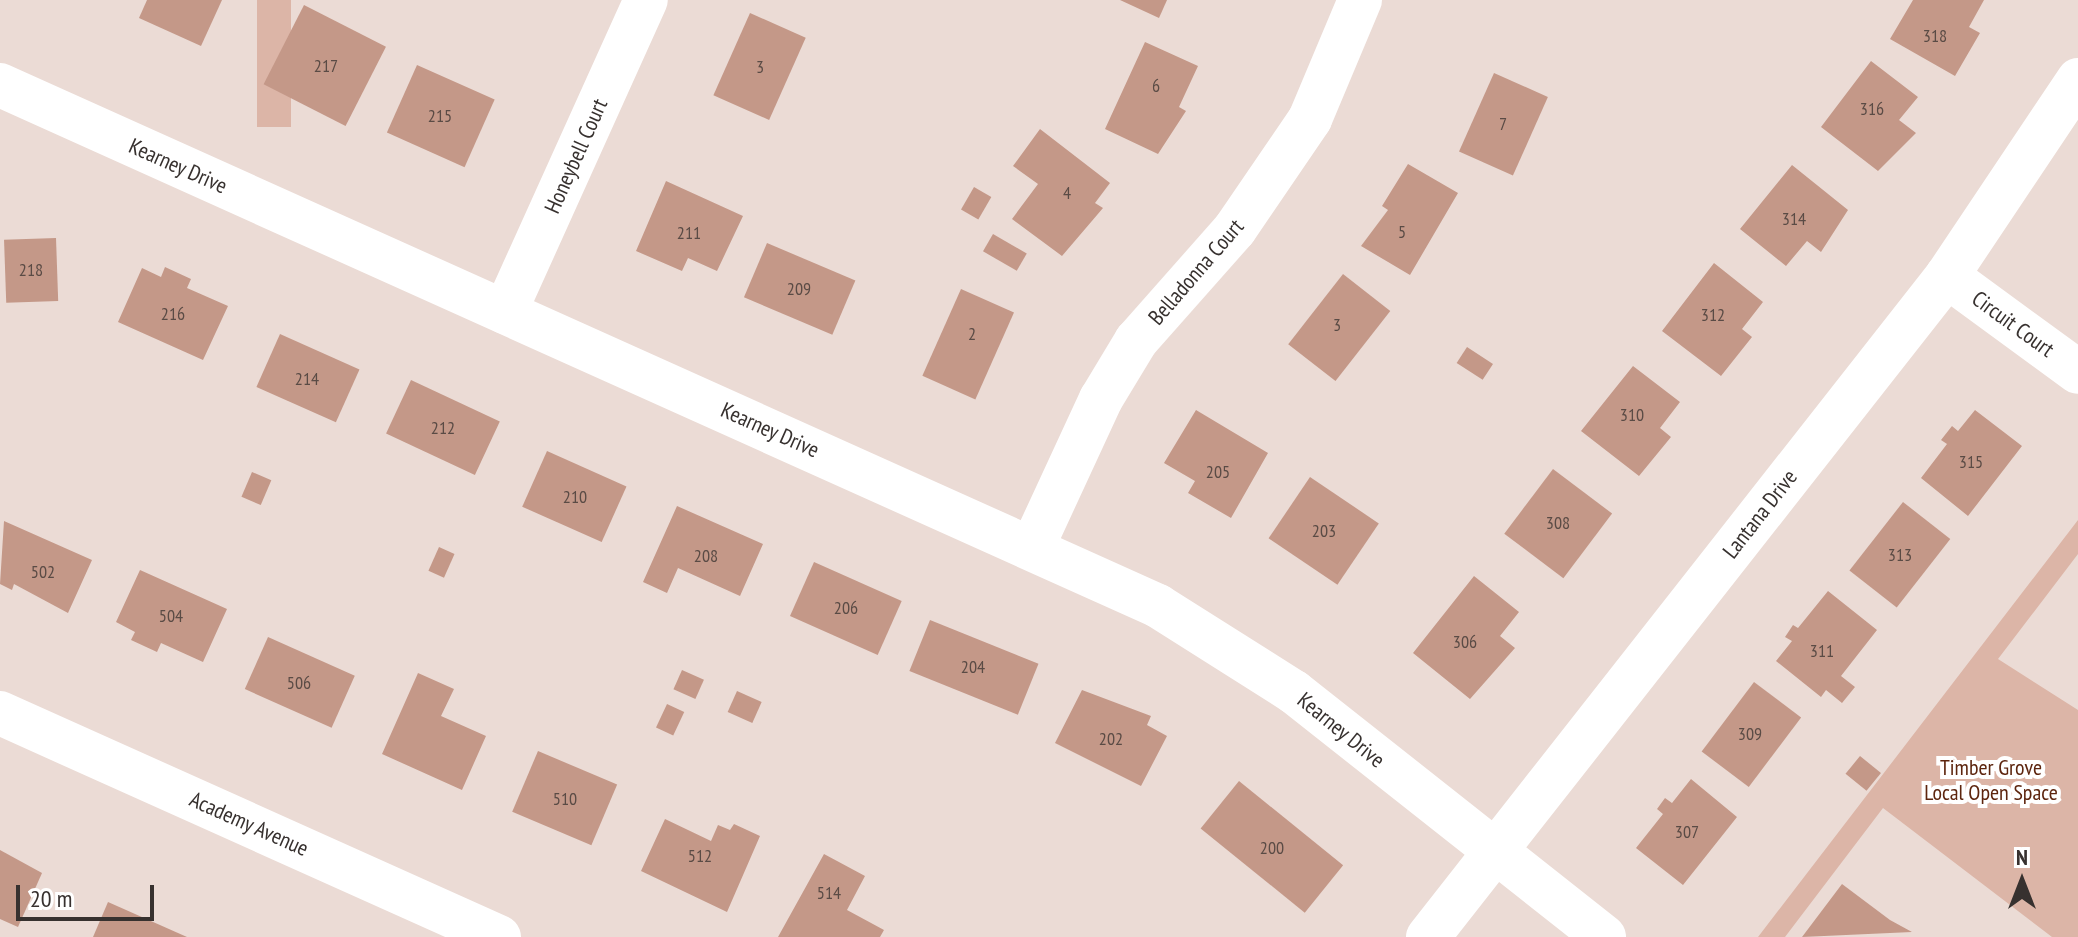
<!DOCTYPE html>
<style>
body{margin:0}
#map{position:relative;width:2078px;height:937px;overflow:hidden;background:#ebdbd5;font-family:"PT Sans Narrow",sans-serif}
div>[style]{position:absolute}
.green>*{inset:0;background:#dcb5a7;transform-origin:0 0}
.building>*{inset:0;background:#c49888;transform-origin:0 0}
.minor>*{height:44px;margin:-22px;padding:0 22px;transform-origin:22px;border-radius:22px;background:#fff}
span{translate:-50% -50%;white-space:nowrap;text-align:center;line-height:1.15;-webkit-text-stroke:8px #fff;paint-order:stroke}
.number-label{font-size:18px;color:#5a4b45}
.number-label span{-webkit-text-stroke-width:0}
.street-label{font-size:22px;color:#37312f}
.park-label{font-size:22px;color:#5d250e}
.north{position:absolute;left:1982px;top:841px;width:80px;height:80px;-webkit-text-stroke:6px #fff;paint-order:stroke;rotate:0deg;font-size:22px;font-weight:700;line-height:32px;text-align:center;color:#37312f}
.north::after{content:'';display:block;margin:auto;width:28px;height:36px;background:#37312f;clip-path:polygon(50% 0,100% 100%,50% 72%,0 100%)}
.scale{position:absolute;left:16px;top:885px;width:138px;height:36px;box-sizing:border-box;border:4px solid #37312f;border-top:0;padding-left:10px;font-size:24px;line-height:28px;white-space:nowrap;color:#37312f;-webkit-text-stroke:6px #fff;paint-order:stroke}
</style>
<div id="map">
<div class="green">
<div style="left:257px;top:0;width:34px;height:127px"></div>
<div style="clip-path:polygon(2078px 520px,2078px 554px,1998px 659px,2078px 710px,2078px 937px,2052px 937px,1883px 808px,1785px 937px,1758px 937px)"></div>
</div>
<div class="building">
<div style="clip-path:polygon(147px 0,222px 0,201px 46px,139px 18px)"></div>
<div style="clip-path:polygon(1120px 0,1167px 0,1159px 18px)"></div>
<div style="clip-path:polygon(1913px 0,1984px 0,1969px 27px,1980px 33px,1955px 76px,1890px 39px)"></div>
<div style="left:304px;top:5px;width:92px;height:89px;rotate:27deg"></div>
<div style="left:750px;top:13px;width:61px;height:90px;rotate:24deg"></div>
<div style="clip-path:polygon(1145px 42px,1198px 66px,1179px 107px,1186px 111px,1158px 154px,1105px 129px)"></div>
<div style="clip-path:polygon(1871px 61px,1918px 97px,1899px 120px,1916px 133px,1878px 171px,1821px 127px)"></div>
<div style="left:417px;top:65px;width:85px;height:74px;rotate:24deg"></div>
<div style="left:1494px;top:73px;width:59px;height:86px;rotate:24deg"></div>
<div style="clip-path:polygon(1040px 129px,1110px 183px,1095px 203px,1103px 208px,1062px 256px,1012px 219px,1038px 184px,1013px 166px)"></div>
<div style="clip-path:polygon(1408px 164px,1458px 193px,1410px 275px,1361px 246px,1388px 210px,1382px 206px)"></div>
<div style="clip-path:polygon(1792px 165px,1848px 210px,1821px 252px,1807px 241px,1786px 266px,1740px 229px)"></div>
<div style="clip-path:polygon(666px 181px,743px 216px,717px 271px,688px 258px,682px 271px,636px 251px)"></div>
<div style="left:974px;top:187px;width:20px;height:26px;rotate:30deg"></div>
<div style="left:993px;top:234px;width:39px;height:20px;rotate:30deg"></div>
<div style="left:56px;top:238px;width:63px;height:52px;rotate:88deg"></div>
<div style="left:767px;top:243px;width:96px;height:59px;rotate:23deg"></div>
<div style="clip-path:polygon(1714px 263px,1763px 302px,1742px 329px,1752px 337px,1721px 376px,1662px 331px)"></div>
<div style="clip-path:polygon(165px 267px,191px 279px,187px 288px,228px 306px,203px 360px,118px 322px,142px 268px,161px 277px)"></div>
<div style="left:1343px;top:274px;width:60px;height:89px;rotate:38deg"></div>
<div style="left:961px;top:289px;width:58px;height:95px;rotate:24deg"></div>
<div style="left:280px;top:334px;width:87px;height:58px;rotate:24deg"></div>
<div style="left:1467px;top:347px;width:31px;height:19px;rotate:33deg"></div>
<div style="clip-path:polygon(1633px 366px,1680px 402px,1660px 428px,1671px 437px,1639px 476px,1581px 431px)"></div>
<div style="left:411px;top:380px;width:98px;height:59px;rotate:25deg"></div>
<div style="clip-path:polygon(1196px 410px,1268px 453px,1231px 518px,1188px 493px,1195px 481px,1164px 463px)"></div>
<div style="clip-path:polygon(1975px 410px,2022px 446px,1968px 516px,1921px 478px,1947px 444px,1941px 440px,1952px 426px,1958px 431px)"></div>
<div style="left:547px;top:451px;width:87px;height:61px;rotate:24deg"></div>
<div style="left:1553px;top:469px;width:74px;height:81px;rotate:37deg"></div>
<div style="left:252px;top:472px;width:21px;height:27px;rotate:23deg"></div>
<div style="left:1310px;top:477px;width:83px;height:74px;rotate:34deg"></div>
<div style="left:1903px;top:502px;width:60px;height:87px;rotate:38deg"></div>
<div style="clip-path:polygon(677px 506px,763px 544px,740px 596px,678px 568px,667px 593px,643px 582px)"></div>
<div style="clip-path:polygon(4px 521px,92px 560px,68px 613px,14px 584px,12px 590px,0 584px)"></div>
<div style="left:439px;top:547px;width:17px;height:26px;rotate:24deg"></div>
<div style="left:814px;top:562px;width:96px;height:59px;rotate:24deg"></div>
<div style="clip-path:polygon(140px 570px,227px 609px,203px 662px,161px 643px,157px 652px,131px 640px,135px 632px,116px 622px)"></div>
<div style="clip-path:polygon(1474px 576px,1519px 612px,1500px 636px,1515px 648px,1470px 699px,1413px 653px)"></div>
<div style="clip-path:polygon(1828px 591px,1877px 630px,1841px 676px,1855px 687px,1842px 703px,1826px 690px,1821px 697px,1776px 661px,1792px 641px,1785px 637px,1793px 625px,1798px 628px)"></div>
<div style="left:930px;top:620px;width:117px;height:55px;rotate:22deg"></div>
<div style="left:268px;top:637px;width:95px;height:57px;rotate:24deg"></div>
<div style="left:682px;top:670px;width:24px;height:21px;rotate:24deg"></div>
<div style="clip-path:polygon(418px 673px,454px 689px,441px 716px,486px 736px,462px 790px,382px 754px)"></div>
<div style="left:1754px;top:682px;width:59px;height:87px;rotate:37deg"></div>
<div style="clip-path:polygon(1082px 690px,1151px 716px,1147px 725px,1167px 736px,1141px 786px,1055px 743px)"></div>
<div style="left:737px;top:691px;width:27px;height:23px;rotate:24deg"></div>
<div style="left:667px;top:704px;width:19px;height:26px;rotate:25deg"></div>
<div style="left:538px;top:751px;width:86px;height:66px;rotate:23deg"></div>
<div style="left:1860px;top:756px;width:27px;height:23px;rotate:39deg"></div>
<div style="clip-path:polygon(1691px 779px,1737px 817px,1683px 885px,1636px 848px,1663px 814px,1657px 809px,1665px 798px,1672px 803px)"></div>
<div style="left:1239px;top:781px;width:134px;height:61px;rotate:39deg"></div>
<div style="clip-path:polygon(665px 819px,711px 841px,718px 825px,730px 830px,734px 824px,760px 836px,727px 912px,641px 871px)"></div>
<div style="clip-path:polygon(0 850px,42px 873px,18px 927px,0 919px)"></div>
<div style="clip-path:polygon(824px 854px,865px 876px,847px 910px,884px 930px,880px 937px,778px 937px)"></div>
<div style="clip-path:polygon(1842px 884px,1890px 920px,1912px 932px,1802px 937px)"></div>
<div style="clip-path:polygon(108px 902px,187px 937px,93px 937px)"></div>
</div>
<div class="minor">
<div style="left:0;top:85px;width:1270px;rotate:24.22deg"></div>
<div style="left:1158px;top:606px;width:161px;rotate:32.3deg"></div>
<div style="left:1294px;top:692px;width:395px;rotate:38.3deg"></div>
<div style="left:1947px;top:276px;width:162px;rotate:36.2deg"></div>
<div style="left:505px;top:312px;width:342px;rotate:-65.7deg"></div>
<div style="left:1033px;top:546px;width:162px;rotate:-65.2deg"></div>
<div style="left:1101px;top:399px;width:68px;rotate:-58.9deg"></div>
<div style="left:1136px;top:341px;width:149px;rotate:-48.5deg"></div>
<div style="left:1235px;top:229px;width:133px;rotate:-55.7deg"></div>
<div style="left:1310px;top:119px;width:129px;rotate:-67.2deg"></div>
<div style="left:0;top:713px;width:547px;rotate:24.18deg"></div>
<div style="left:1428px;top:937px;width:840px;rotate:-51.86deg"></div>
<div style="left:1947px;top:276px;width:236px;rotate:-56.2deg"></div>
</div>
<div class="number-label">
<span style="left:1935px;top:36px">318</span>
<span style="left:326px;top:66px">217</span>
<span style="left:760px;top:67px">3</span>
<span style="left:1156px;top:86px">6</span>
<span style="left:1872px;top:109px">316</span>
<span style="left:440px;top:116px">215</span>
<span style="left:1503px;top:124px">7</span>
<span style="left:1067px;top:193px">4</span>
<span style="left:1794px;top:219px">314</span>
<span style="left:1402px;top:232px">5</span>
<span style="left:689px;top:233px">211</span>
<span style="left:31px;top:270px">218</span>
<span style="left:799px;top:289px">209</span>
<span style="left:173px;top:314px">216</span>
<span style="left:1713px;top:315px">312</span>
<span style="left:1337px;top:325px">3</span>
<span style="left:972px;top:334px">2</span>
<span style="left:307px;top:379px">214</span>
<span style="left:1632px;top:415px">310</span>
<span style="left:443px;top:428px">212</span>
<span style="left:1971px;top:462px">315</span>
<span style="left:1218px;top:472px">205</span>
<span style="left:575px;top:497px">210</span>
<span style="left:1558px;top:523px">308</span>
<span style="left:1324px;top:531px">203</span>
<span style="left:1900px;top:555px">313</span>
<span style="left:706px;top:556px">208</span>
<span style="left:43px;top:572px">502</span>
<span style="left:846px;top:608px">206</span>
<span style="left:171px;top:616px">504</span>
<span style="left:1465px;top:642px">306</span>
<span style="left:1822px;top:651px">311</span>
<span style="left:973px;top:667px">204</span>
<span style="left:299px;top:683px">506</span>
<span style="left:1750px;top:734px">309</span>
<span style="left:1111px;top:739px">202</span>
<span style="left:565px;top:799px">510</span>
<span style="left:1687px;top:832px">307</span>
<span style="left:1272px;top:848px">200</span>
<span style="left:700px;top:856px">512</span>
<span style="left:829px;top:893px">514</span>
</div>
<div class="street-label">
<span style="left:576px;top:156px;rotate:-66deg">Honeybell Court</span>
<span style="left:178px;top:166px;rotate:24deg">Kearney Drive</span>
<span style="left:1196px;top:272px;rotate:-49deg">Belladonna Court</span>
<span style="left:2013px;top:324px;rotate:36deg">Circuit Court</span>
<span style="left:770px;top:430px;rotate:24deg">Kearney Drive</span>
<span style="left:1760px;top:514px;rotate:-52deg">Lantana Drive</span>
<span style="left:1341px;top:730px;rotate:39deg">Kearney Drive</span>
<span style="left:249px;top:824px;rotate:24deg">Academy Avenue</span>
</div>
<div class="park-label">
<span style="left:1991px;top:780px">Timber Grove<br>Local Open Space</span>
</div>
<div class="north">N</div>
<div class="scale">20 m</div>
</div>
